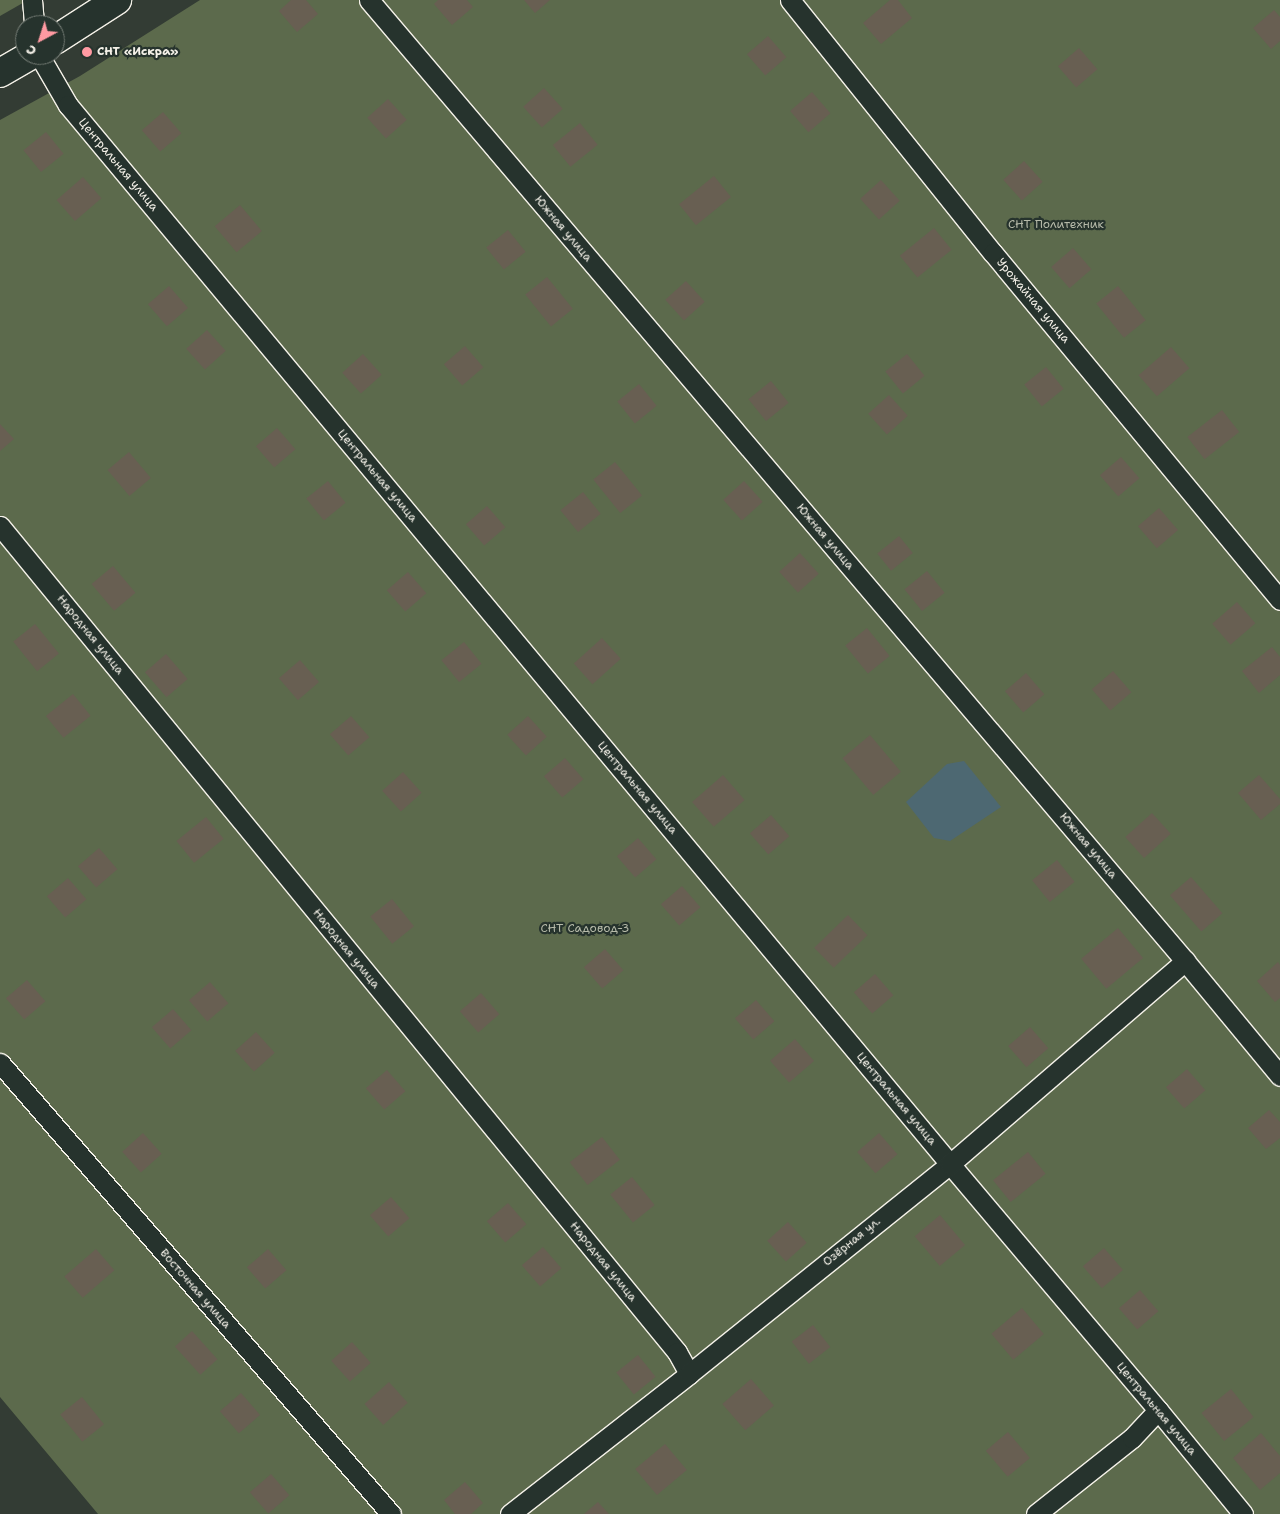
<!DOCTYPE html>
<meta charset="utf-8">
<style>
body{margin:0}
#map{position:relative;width:1280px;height:1514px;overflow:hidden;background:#333c34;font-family:"Shantell Sans",sans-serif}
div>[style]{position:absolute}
.green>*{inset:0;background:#5c6a4c}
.water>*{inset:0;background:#4d6872}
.building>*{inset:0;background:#685f52;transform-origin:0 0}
.roads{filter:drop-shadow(1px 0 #f4f1e8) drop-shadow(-1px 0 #f4f1e8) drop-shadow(0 1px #f4f1e8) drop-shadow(0 -1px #f4f1e8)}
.service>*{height:19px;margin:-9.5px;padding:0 9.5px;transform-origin:9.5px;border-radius:9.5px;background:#26332d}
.minor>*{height:28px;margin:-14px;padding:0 14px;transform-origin:14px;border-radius:14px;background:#26332d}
.dots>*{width:14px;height:14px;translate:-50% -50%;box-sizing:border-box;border:2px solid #26332d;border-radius:50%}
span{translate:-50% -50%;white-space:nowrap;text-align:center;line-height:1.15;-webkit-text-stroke:4.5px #26332d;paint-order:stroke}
.poi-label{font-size:12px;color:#f4f1e8;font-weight:700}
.left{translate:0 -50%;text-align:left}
.street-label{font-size:12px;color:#f4f1e8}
.park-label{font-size:12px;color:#b7bbaa}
.north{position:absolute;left:15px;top:15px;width:50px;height:50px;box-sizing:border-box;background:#26332d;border:1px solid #787f78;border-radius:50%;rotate:220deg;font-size:14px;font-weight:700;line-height:20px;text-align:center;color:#f4f1e8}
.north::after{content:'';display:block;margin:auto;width:18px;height:22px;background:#ff9aa2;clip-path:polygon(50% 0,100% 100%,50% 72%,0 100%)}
</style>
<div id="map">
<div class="green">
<div style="clip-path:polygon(0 0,28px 0,0 16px)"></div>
<div style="clip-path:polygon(200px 0,1280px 0,1280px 1514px,98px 1514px,0 1397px,0 120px,80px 76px)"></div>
</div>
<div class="water">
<div style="clip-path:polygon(964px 761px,1001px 807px,950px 841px,934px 838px,906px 802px,947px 764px)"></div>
</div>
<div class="building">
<div style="clip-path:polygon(291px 0,306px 0,318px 14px,297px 32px,279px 11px)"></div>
<div style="clip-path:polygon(438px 0,467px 0,473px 7px,452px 25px,434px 4px)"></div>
<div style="clip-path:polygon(524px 0,550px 0,535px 13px)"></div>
<div style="clip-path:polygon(890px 0,898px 0,912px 18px,881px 44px,863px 23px)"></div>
<div style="clip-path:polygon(1274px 10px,1280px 17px,1280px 41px,1271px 49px,1253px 28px)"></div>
<div style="left:768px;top:36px;width:28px;height:28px;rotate:49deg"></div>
<div style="left:1079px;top:48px;width:28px;height:28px;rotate:49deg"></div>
<div style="left:544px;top:88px;width:28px;height:28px;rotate:48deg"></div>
<div style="left:812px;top:92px;width:28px;height:29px;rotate:49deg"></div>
<div style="left:388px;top:99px;width:28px;height:28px;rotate:48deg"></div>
<div style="left:163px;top:112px;width:28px;height:28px;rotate:49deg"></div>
<div style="left:580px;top:123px;width:28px;height:35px;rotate:51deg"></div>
<div style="left:46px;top:132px;width:28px;height:29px;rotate:51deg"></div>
<div style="left:1024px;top:161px;width:28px;height:28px;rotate:48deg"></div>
<div style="left:714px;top:176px;width:27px;height:45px;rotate:51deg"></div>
<div style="left:83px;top:177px;width:28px;height:35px;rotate:49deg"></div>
<div style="left:881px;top:180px;width:28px;height:28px;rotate:48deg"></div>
<div style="left:240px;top:205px;width:34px;height:33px;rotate:50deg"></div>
<div style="left:934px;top:228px;width:28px;height:44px;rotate:51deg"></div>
<div style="left:508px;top:230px;width:28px;height:28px;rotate:51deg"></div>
<div style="left:1073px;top:248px;width:28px;height:29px;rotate:49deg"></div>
<div style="left:547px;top:277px;width:41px;height:28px;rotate:51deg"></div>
<div style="left:686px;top:281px;width:28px;height:28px;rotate:48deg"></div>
<div style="left:169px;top:286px;width:29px;height:28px;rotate:49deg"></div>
<div style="left:1118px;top:286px;width:44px;height:28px;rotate:51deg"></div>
<div style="left:207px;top:330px;width:28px;height:28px;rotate:48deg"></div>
<div style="left:465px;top:346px;width:28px;height:28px;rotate:49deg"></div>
<div style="left:1171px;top:347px;width:28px;height:43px;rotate:49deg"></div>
<div style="left:363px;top:354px;width:28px;height:28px;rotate:48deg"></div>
<div style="left:907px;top:354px;width:28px;height:28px;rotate:51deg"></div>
<div style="left:1046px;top:367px;width:28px;height:28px;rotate:51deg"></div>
<div style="left:771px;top:381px;width:28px;height:29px;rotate:51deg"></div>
<div style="left:639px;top:384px;width:28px;height:28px;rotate:51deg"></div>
<div style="left:889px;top:395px;width:28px;height:28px;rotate:48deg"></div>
<div style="left:1222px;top:410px;width:28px;height:44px;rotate:52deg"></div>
<div style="clip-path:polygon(0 424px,14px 439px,0 451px)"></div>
<div style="left:277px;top:428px;width:28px;height:28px;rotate:49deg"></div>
<div style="left:129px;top:452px;width:34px;height:28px;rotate:50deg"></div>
<div style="left:1121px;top:457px;width:28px;height:28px;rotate:49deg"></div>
<div style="left:615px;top:462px;width:43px;height:28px;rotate:51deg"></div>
<div style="left:328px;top:481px;width:28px;height:28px;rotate:51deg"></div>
<div style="left:744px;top:481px;width:28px;height:28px;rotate:48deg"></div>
<div style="left:583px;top:492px;width:28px;height:29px;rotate:51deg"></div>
<div style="left:487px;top:506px;width:28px;height:28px;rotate:49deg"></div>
<div style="left:1159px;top:508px;width:29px;height:28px;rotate:49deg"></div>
<div style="left:899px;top:536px;width:22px;height:28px;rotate:51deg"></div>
<div style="left:800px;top:553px;width:28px;height:28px;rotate:48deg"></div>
<div style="left:113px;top:566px;width:35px;height:28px;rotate:50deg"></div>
<div style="left:927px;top:571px;width:28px;height:29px;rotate:51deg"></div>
<div style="left:408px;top:572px;width:28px;height:28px;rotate:49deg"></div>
<div style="left:1237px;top:602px;width:28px;height:33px;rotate:49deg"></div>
<div style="left:35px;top:624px;width:38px;height:28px;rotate:51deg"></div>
<div style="left:867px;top:628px;width:36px;height:28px;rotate:51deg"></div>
<div style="left:602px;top:638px;width:28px;height:38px;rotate:48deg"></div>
<div style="left:464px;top:642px;width:28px;height:29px;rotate:51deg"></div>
<div style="clip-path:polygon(1272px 647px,1280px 657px,1280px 675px,1259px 693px,1242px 671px)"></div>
<div style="left:166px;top:654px;width:33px;height:28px;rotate:49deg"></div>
<div style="left:300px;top:660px;width:29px;height:28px;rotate:49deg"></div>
<div style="left:1113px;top:671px;width:28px;height:28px;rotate:49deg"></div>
<div style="left:1026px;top:673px;width:28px;height:28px;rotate:49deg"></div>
<div style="left:73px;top:694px;width:28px;height:35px;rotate:51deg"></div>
<div style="left:351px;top:716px;width:28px;height:28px;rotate:49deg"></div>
<div style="left:528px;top:716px;width:28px;height:28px;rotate:48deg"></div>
<div style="left:870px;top:735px;width:48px;height:36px;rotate:50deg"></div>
<div style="left:565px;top:758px;width:28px;height:28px;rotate:49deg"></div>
<div style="left:403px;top:772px;width:28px;height:28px;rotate:48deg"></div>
<div style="left:723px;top:775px;width:33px;height:41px;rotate:49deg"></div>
<div style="clip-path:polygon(1259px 775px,1280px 799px,1280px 804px,1261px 820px,1238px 793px)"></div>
<div style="left:1152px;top:813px;width:28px;height:36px;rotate:48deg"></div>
<div style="left:771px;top:815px;width:28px;height:28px;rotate:49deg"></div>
<div style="left:206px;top:817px;width:28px;height:38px;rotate:51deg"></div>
<div style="left:638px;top:838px;width:28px;height:28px;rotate:49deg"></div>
<div style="left:99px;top:848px;width:28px;height:28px;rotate:49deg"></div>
<div style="left:1057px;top:860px;width:28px;height:32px;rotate:51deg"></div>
<div style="left:1191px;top:877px;width:48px;height:28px;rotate:49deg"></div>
<div style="left:68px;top:878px;width:28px;height:28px;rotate:49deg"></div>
<div style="left:682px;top:886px;width:28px;height:28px;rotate:49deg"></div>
<div style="left:392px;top:899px;width:35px;height:28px;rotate:51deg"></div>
<div style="left:848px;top:915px;width:28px;height:47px;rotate:46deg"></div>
<div style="left:1118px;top:928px;width:39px;height:48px;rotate:50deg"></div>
<div style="left:605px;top:949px;width:28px;height:28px;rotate:49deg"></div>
<div style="clip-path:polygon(1278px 962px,1280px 965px,1280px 998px,1275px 1002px,1257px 981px)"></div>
<div style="left:875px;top:974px;width:28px;height:28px;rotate:49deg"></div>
<div style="left:27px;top:980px;width:28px;height:28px;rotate:49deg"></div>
<div style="left:210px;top:982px;width:28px;height:28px;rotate:49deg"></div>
<div style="left:481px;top:993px;width:28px;height:28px;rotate:49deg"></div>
<div style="left:756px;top:1000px;width:28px;height:28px;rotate:49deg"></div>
<div style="left:173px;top:1009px;width:28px;height:28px;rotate:49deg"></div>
<div style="left:1030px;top:1027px;width:28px;height:29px;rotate:49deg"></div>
<div style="left:256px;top:1032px;width:28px;height:28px;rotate:48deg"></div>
<div style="left:795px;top:1039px;width:29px;height:33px;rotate:49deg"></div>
<div style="left:1187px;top:1069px;width:28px;height:28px;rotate:49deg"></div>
<div style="left:387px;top:1070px;width:28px;height:28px;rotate:49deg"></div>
<div style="clip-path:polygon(1269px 1110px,1280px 1122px,1280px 1138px,1266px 1149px,1248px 1128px)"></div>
<div style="left:143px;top:1133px;width:28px;height:28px;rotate:48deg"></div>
<div style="left:879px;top:1133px;width:28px;height:29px;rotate:49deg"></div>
<div style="left:602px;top:1137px;width:29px;height:41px;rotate:52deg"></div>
<div style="left:1028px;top:1152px;width:28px;height:45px;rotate:51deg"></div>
<div style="left:632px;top:1177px;width:36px;height:28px;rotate:51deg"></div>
<div style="left:391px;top:1197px;width:28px;height:28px;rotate:49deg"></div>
<div style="left:508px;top:1203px;width:28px;height:28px;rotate:49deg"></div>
<div style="left:940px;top:1215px;width:39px;height:33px;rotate:50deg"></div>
<div style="left:788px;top:1222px;width:28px;height:28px;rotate:48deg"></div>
<div style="left:543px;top:1247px;width:28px;height:28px;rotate:49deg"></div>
<div style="left:1104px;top:1248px;width:29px;height:28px;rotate:49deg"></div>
<div style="left:96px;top:1249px;width:28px;height:42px;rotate:49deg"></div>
<div style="left:268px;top:1249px;width:28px;height:28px;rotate:49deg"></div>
<div style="left:1140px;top:1290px;width:28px;height:28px;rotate:49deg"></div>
<div style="left:1022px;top:1308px;width:34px;height:40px;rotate:50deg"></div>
<div style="left:813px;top:1325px;width:28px;height:27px;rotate:52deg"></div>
<div style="left:192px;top:1331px;width:38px;height:23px;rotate:48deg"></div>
<div style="left:352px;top:1342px;width:28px;height:28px;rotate:48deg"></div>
<div style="left:638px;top:1355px;width:28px;height:28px;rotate:51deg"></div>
<div style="left:751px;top:1379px;width:35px;height:38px;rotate:49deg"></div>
<div style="left:389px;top:1382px;width:28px;height:33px;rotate:48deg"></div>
<div style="left:1231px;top:1389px;width:36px;height:38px;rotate:51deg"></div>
<div style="left:241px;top:1393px;width:29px;height:28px;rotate:49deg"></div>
<div style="left:82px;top:1397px;width:35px;height:28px;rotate:51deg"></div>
<div style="left:1008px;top:1432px;width:34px;height:29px;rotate:50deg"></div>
<div style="clip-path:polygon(1261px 1433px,1280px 1456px,1280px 1473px,1260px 1490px,1233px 1458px)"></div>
<div style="left:665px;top:1444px;width:34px;height:39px;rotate:50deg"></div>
<div style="left:271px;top:1474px;width:28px;height:28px;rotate:49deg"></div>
<div style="clip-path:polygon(465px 1482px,483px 1503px,471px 1514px,455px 1514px,444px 1500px)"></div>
<div style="clip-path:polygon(598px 1502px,609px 1514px,584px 1514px)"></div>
</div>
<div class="roads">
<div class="service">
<div style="left:32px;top:0;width:25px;rotate:85deg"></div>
<div style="left:369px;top:0;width:1261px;rotate:49.66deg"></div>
<div style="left:1185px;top:961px;width:149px;rotate:50.4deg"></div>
<div style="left:790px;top:0;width:324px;rotate:51.3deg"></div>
<div style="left:993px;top:253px;width:450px;rotate:50.4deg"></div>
<div style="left:39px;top:55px;width:58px;rotate:59.9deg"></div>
<div style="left:68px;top:105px;width:1378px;rotate:50.21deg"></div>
<div style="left:950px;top:1164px;width:322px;rotate:49.8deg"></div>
<div style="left:1158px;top:1410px;width:134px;rotate:50.7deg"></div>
<div style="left:0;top:526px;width:1068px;rotate:50.66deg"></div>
<div style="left:677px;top:1352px;width:25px;rotate:61deg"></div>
<div style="left:0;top:1063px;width:597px;rotate:49.08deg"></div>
<div style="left:510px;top:1514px;width:227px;rotate:-38deg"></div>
<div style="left:689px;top:1374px;width:335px;rotate:-38.8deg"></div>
<div style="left:950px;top:1164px;width:311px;rotate:-40.8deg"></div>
<div style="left:1036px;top:1514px;width:122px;rotate:-38.4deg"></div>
<div style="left:1132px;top:1438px;width:38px;rotate:-47deg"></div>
</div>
<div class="minor">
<div style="left:55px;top:40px;width:74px;rotate:-32.8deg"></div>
<div style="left:0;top:73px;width:36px;rotate:-30deg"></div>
</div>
</div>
<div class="dots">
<div style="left:87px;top:52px;background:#ff9aa2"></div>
</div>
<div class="poi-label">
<span class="left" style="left:97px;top:52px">СНТ «Искра»</span>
</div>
<div class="street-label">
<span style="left:118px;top:165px;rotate:50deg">Центральная улица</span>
<span style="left:563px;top:229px;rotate:50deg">Южная улица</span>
<span style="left:1033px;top:301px;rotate:50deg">Урожайная улица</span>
<span style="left:377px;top:476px;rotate:50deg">Центральная улица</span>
<span style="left:825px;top:537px;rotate:50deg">Южная улица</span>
<span style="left:90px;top:635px;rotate:51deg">Народная улица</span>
<span style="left:637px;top:788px;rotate:50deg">Центральная улица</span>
<span style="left:1088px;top:846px;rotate:50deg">Южная улица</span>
<span style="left:346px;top:949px;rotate:51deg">Народная улица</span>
<span style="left:896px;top:1099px;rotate:50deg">Центральная улица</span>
<span style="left:852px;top:1242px;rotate:-39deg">Озёрная ул.</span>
<span style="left:603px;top:1262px;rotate:51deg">Народная улица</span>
<span style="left:195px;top:1289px;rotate:49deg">Восточная улица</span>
<span style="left:1156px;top:1409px;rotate:50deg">Центральная улица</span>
</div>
<div class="park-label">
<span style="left:1056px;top:225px">СНТ Политехник</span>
<span style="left:585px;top:929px">СНТ Садовод-3</span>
</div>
<div class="north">С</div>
</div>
